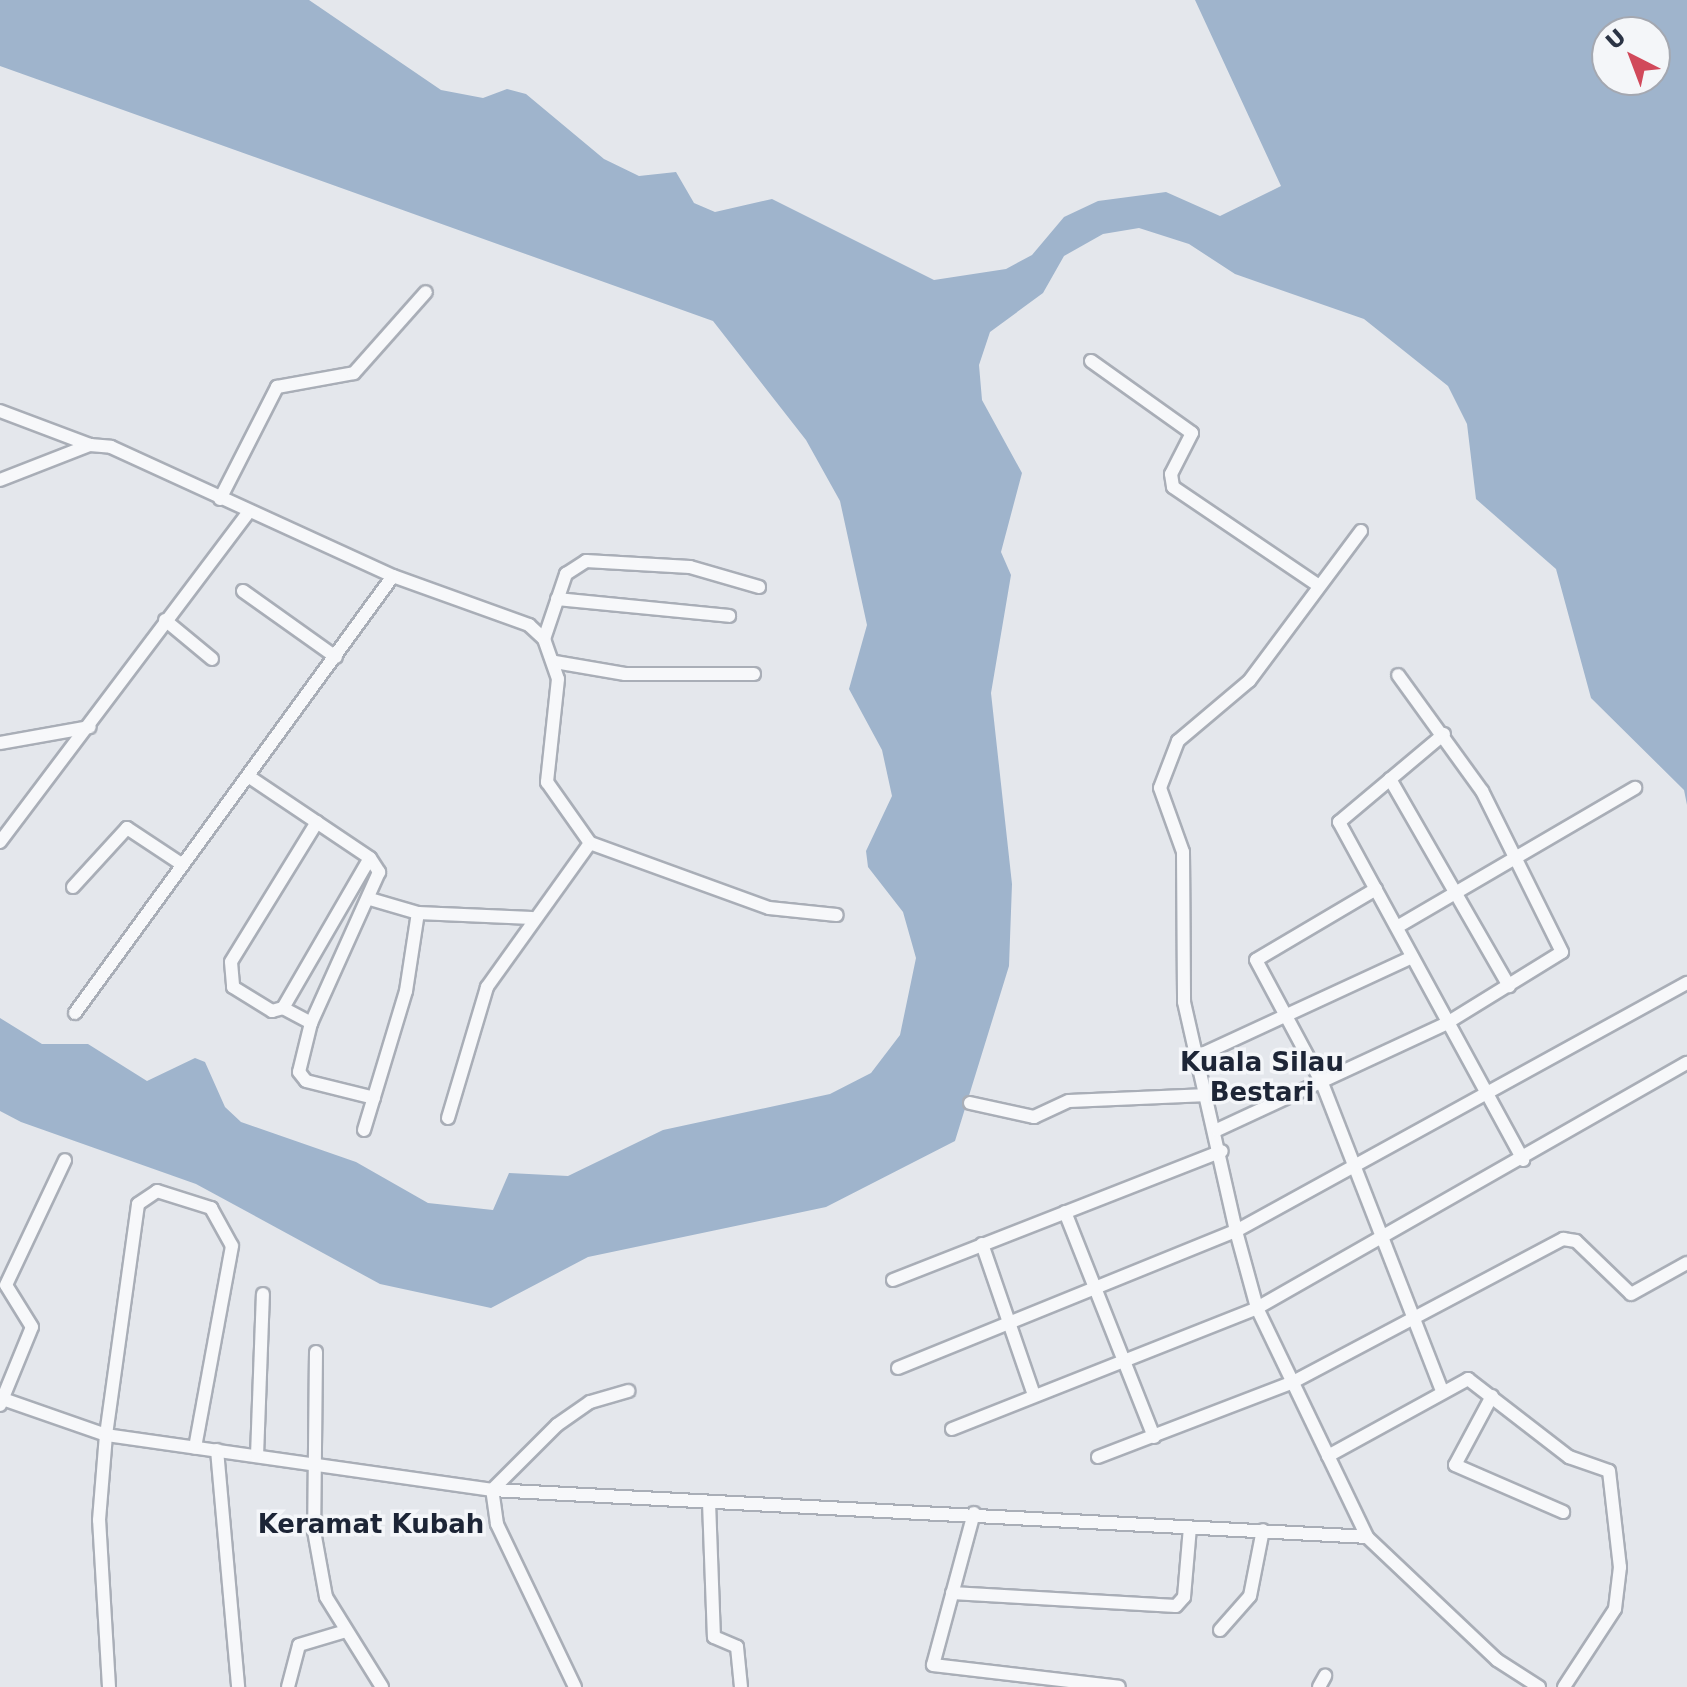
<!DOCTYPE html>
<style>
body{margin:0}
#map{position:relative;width:1687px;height:1687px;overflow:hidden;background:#e4e7ec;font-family:"DejaVu Sans",sans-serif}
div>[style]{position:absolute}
.water>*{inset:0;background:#9fb4cc}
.roads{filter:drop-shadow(2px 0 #a9aeb7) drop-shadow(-2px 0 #a9aeb7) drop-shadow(0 2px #a9aeb7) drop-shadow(0 -2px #a9aeb7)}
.minor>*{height:12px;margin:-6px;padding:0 6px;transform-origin:6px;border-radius:6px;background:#f7f8fa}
span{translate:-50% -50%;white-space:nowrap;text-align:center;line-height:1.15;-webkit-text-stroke:7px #f4f6f9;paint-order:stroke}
.quarter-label{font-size:26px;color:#1d2536;font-weight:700}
.north{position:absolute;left:1591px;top:16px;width:80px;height:80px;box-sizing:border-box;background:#f4f6f9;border:2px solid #a4a8b1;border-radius:50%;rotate:318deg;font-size:22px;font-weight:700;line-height:32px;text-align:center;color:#2b3445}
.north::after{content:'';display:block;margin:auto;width:28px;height:36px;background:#d1495b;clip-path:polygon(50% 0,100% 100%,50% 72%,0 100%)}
</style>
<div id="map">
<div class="water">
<div style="clip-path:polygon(evenodd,0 0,309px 0,441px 90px,483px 98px,507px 89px,526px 94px,604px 159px,639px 176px,676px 172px,694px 203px,715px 212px,772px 199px,934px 280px,1006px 269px,1032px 255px,1064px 217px,1098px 201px,1166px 192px,1220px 216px,1281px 186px,1195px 0,1687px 0,1687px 805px,1684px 790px,1591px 698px,1556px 569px,1476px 499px,1467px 424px,1448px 386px,1364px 319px,1235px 274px,1189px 244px,1139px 228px,1103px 234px,1064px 256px,1043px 293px,990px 332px,979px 365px,982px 400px,1022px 473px,1001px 552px,1011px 575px,991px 693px,1012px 884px,1009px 966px,955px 1141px,826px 1207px,588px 1257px,491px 1308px,380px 1284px,196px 1184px,21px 1122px,0 1111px,0 1018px,42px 1044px,88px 1044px,147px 1081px,195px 1058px,205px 1062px,225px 1107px,241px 1122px,356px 1162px,428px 1203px,493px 1210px,509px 1173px,568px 1176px,663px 1130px,830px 1094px,871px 1073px,900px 1035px,916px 958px,903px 912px,868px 867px,866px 851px,892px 796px,882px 750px,849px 689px,867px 625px,840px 501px,806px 440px,713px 321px,0 66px,0 0,1655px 32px,1655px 80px,1607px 80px,1607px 32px,1655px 32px)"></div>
</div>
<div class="roads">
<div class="minor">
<div style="left:1091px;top:361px;width:124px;rotate:35.5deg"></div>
<div style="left:1192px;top:433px;width:46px;rotate:117.1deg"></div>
<div style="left:1171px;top:474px;width:13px;rotate:81deg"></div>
<div style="left:1173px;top:487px;width:176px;rotate:34.1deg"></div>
<div style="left:0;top:411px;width:96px;rotate:20.7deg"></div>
<div style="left:0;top:480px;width:97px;rotate:-21.3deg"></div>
<div style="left:90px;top:445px;width:21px;rotate:5deg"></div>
<div style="left:111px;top:447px;width:310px;rotate:24.6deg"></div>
<div style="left:393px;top:576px;width:145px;rotate:19.8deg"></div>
<div style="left:529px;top:625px;width:21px;rotate:43deg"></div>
<div style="left:544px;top:639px;width:42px;rotate:70.7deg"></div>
<div style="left:558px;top:679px;width:104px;rotate:96.1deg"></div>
<div style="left:547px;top:782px;width:75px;rotate:54.8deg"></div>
<div style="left:590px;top:843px;width:190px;rotate:20deg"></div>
<div style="left:769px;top:908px;width:68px;rotate:5.9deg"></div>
<div style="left:220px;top:499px;width:126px;rotate:-63deg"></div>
<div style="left:277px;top:387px;width:78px;rotate:-10.3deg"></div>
<div style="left:354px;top:373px;width:108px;rotate:-48.4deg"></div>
<div style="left:1361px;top:531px;width:187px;rotate:126.7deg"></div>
<div style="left:1249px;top:681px;width:93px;rotate:139.8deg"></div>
<div style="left:1178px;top:741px;width:50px;rotate:111deg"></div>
<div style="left:1160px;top:788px;width:68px;rotate:70.2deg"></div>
<div style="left:1183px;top:852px;width:150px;rotate:89.6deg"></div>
<div style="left:1184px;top:1002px;width:235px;rotate:77.2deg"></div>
<div style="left:1236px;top:1231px;width:80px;rotate:74.7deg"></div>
<div style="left:1257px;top:1308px;width:254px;rotate:64.3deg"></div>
<div style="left:243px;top:591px;width:114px;rotate:35.4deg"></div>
<div style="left:557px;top:599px;width:173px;rotate:5.6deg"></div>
<div style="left:165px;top:620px;width:61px;rotate:39.7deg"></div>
<div style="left:544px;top:639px;width:69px;rotate:-71.3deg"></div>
<div style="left:566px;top:574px;width:24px;rotate:-33deg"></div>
<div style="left:586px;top:561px;width:104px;rotate:3.3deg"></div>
<div style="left:690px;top:567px;width:72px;rotate:16.2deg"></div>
<div style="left:555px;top:662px;width:71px;rotate:9.7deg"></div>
<div style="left:625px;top:674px;width:129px"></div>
<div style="left:1444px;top:734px;width:137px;rotate:140deg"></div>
<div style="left:1339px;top:822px;width:385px;rotate:61.4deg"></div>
<div style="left:0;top:743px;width:91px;rotate:-10.1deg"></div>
<div style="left:248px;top:776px;width:147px;rotate:33.9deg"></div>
<div style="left:370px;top:858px;width:17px;rotate:57deg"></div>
<div style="left:379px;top:872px;width:166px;rotate:114.2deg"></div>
<div style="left:311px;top:1023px;width:50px;rotate:103.8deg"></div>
<div style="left:299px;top:1072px;width:11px;rotate:52deg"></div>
<div style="left:306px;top:1081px;width:70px;rotate:14deg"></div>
<div style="left:1390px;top:779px;width:239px;rotate:60.1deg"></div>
<div style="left:317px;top:822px;width:164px;rotate:121.6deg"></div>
<div style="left:231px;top:962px;width:25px;rotate:85deg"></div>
<div style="left:233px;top:987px;width:46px;rotate:31.6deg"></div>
<div style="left:272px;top:1011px;width:11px;rotate:-15deg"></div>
<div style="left:283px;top:1008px;width:173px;rotate:-59.9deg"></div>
<div style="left:0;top:842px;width:414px;rotate:-53deg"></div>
<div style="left:73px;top:887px;width:80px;rotate:-47.5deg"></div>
<div style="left:127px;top:828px;width:67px;rotate:33.5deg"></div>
<div style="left:1376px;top:889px;width:139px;rotate:149.4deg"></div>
<div style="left:1256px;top:960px;width:140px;rotate:61.8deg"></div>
<div style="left:1322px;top:1083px;width:327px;rotate:68.7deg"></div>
<div style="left:370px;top:899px;width:50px;rotate:16.3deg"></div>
<div style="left:418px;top:913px;width:114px;rotate:2.5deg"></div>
<div style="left:1397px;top:927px;width:276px;rotate:-30.3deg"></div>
<div style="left:283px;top:1008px;width:32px;rotate:28deg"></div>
<div style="left:75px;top:1013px;width:540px;rotate:-53.96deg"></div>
<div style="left:1196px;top:1057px;width:238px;rotate:-24.8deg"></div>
<div style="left:970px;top:1103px;width:66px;rotate:12.3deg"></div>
<div style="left:1034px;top:1117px;width:38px;rotate:-25deg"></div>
<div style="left:1069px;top:1101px;width:139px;rotate:-2.5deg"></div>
<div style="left:448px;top:1118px;width:137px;rotate:-73.4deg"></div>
<div style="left:487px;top:987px;width:177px;rotate:-54.4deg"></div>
<div style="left:364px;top:1130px;width:145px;rotate:-73.2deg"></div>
<div style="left:406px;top:991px;width:79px;rotate:-81.3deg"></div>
<div style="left:1217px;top:1130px;width:254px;rotate:-24.9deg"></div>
<div style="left:1447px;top:1023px;width:135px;rotate:-31.7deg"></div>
<div style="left:1562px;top:952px;width:180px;rotate:-116.4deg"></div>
<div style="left:1482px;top:791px;width:143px;rotate:-125.9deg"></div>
<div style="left:1065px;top:1212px;width:242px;rotate:68.4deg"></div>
<div style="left:982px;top:1244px;width:160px;rotate:71deg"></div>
<div style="left:893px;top:1280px;width:353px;rotate:-21.4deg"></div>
<div style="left:316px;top:1352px;width:179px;rotate:90.6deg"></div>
<div style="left:314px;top:1531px;width:67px;rotate:79.7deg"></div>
<div style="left:326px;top:1597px;width:106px;rotate:58.1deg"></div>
<div style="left:898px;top:1368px;width:365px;rotate:-22.1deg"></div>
<div style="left:1236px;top:1231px;width:515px;rotate:-28.81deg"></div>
<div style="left:1492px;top:1396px;width:78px;rotate:118.2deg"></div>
<div style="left:1455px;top:1465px;width:118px;rotate:23.5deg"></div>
<div style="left:0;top:1398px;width:112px;rotate:19.2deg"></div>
<div style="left:106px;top:1435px;width:390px;rotate:8.1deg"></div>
<div style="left:492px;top:1490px;width:876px;rotate:3.07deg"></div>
<div style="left:1367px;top:1537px;width:179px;rotate:43.4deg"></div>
<div style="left:1497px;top:1660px;width:50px;rotate:32.7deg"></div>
<div style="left:0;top:1405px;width:84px;rotate:-67.7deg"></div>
<div style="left:32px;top:1327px;width:49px;rotate:-121.8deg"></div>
<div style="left:6px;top:1285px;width:138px;rotate:-64.7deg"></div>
<div style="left:952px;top:1429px;width:328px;rotate:-21.6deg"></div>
<div style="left:1257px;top:1308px;width:495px;rotate:-29.7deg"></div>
<div style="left:217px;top:1450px;width:238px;rotate:84.9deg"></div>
<div style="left:257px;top:1456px;width:162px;rotate:-87.9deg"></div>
<div style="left:1328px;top:1456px;width:160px;rotate:-28.8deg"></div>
<div style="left:1468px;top:1379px;width:128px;rotate:37.7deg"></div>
<div style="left:1569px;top:1457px;width:42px;rotate:19.3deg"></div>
<div style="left:1609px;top:1471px;width:97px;rotate:83.5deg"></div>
<div style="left:1620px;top:1567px;width:42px;rotate:96.8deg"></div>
<div style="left:1615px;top:1609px;width:93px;rotate:123.2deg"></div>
<div style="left:1098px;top:1457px;width:209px;rotate:-21deg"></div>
<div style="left:1293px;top:1382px;width:306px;rotate:-27.9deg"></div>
<div style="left:1563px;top:1239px;width:13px;rotate:9deg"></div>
<div style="left:1576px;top:1241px;width:76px;rotate:43.9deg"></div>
<div style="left:1631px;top:1294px;width:64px;rotate:-29deg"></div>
<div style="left:709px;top:1502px;width:135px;rotate:87.9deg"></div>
<div style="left:714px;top:1637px;width:25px;rotate:23deg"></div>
<div style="left:737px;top:1647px;width:40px;rotate:84.3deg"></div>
<div style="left:974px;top:1513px;width:157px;rotate:105.1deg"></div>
<div style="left:933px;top:1665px;width:187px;rotate:6.7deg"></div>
<div style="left:952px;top:1593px;width:224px;rotate:3.3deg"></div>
<div style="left:1176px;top:1606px;width:12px;rotate:-48deg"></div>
<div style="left:1184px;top:1597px;width:70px;rotate:-85.1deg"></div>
<div style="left:1220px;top:1630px;width:45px;rotate:-48.6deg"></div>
<div style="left:1250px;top:1596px;width:67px;rotate:-78.9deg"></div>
<div style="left:109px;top:1687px;width:167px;rotate:-93.4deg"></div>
<div style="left:99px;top:1520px;width:85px;rotate:-85.3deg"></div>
<div style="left:106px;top:1435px;width:233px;rotate:-82.1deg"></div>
<div style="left:138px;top:1204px;width:23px;rotate:-34deg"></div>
<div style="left:157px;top:1191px;width:57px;rotate:17.5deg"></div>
<div style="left:211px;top:1208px;width:43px;rotate:61.1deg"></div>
<div style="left:232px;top:1246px;width:205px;rotate:100.4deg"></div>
<div style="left:288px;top:1687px;width:43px;rotate:-75.3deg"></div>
<div style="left:299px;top:1645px;width:49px;rotate:-16.6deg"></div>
<div style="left:575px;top:1687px;width:181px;rotate:-115.6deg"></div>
<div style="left:497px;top:1524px;width:34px;rotate:-98deg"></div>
<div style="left:492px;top:1490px;width:92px;rotate:-45deg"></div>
<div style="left:557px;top:1425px;width:40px;rotate:-34.9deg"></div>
<div style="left:590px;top:1402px;width:40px;rotate:-16deg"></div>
<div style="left:1319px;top:1687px;width:13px;rotate:-61deg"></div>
</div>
</div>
<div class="quarter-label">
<span style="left:1262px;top:1078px">Kuala Silau<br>Bestari</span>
<span style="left:371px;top:1525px">Keramat Kubah</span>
</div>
<div class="north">U</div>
</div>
